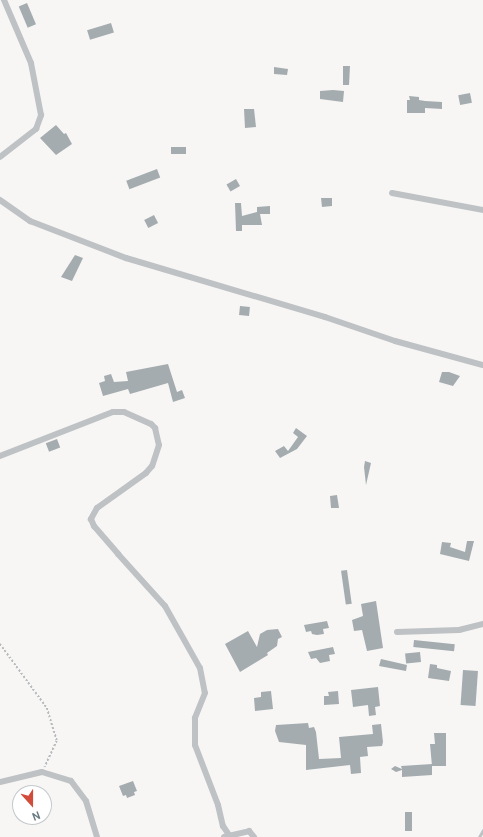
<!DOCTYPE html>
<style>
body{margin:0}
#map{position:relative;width:483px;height:837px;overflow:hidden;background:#f7f6f4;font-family:Overpass,sans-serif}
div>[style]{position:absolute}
.building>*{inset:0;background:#a4acb0;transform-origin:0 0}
.path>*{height:1.5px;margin-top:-0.75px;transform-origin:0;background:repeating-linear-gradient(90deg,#b8bbbd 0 2px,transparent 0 4px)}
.lane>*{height:3px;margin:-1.5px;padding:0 1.5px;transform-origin:1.5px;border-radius:1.5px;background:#bec2c5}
.street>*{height:6px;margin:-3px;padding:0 3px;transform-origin:3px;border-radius:3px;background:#bec2c5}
span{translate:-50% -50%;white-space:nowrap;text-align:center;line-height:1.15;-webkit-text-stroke:4px #fff;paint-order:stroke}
.north{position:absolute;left:12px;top:785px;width:40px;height:40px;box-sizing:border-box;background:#fff;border:1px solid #c3c9cd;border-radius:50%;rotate:159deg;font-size:11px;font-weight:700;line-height:16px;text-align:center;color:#697982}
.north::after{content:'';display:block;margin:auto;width:14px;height:18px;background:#d14c3a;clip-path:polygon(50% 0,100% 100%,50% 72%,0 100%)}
</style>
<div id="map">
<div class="building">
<div style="left:27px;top:3px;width:23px;height:9px;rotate:67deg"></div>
<div style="left:111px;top:23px;width:10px;height:25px;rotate:73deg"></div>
<div style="clip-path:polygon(343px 66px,350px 66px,349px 85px,343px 85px)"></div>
<div style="clip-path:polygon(274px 67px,288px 69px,287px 75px,274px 74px)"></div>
<div style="clip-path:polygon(333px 90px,344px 91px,343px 102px,320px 99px,320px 91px)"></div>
<div style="left:470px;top:93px;width:10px;height:12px;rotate:79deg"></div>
<div style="clip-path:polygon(409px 96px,419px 97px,419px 100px,425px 101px,442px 102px,442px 109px,425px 108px,425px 113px,407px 113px,407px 100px,410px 100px)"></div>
<div style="clip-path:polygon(244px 109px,254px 109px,256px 127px,245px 128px)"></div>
<div style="clip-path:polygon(56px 125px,64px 134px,66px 133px,72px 144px,56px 155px,40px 138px)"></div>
<div style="left:186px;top:147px;width:7px;height:15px;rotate:90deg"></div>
<div style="left:157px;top:169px;width:9px;height:33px;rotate:69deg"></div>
<div style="left:236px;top:179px;width:8px;height:11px;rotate:60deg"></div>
<div style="clip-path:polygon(321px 198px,332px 198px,332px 206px,322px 207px)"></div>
<div style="clip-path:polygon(235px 203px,241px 203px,242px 216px,257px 212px,257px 207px,270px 206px,270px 214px,260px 214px,262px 225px,242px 225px,242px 231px,236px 231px)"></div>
<div style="left:154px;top:215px;width:9px;height:11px;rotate:63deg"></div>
<div style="clip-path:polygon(75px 255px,83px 258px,72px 281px,61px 277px)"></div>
<div style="left:240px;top:306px;width:10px;height:9px;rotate:6deg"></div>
<div style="clip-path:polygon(168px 364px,177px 392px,182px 390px,185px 398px,173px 402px,168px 383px,130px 394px,128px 389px,103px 396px,99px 383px,105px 381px,104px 376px,111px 374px,114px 382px,128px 381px,126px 372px)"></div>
<div style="clip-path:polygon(442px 372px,449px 372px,460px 376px,453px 386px,439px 382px)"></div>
<div style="clip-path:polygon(296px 428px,307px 436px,297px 449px,280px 458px,275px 451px,284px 446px,288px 451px,298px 437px,293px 433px)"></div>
<div style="left:57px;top:439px;width:9px;height:12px;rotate:69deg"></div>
<div style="clip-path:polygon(365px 461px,371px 463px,366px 485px,364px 467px)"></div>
<div style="clip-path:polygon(337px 495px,339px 508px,331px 508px,330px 496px)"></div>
<div style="clip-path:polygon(467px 541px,474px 541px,469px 561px,440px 554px,442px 542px,451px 543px,450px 547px,465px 552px)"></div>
<div style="left:347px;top:570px;width:34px;height:6px;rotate:82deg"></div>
<div style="clip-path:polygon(376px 601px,383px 648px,367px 651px,362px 630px,354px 631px,352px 620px,363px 616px,361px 604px)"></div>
<div style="clip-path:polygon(327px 621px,329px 628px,323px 629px,324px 634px,317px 635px,312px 634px,311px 631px,306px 632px,304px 625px)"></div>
<div style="clip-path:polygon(278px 629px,282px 637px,278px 639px,277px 646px,267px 653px,268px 655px,240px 672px,225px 644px,248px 631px,257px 647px,260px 634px,267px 630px)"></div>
<div style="left:414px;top:640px;width:41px;height:7px;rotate:6deg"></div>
<div style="clip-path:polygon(333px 647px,335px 654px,329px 655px,330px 661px,320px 663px,316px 658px,311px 659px,308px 652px)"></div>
<div style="left:420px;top:652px;width:10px;height:15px;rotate:84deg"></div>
<div style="clip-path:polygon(381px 659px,407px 665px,406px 671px,379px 666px)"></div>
<div style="clip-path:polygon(430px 664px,437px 665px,437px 668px,451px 671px,449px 681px,428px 678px)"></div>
<div style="left:463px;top:670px;width:15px;height:35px;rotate:4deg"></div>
<div style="clip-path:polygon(378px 687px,380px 706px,375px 707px,376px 715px,369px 716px,368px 705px,353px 707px,351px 690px)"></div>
<div style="clip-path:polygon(271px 691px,273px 709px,255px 711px,254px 698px,261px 697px,261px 692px)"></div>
<div style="clip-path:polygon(338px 691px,339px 704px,324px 705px,324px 696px,329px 696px,328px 692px)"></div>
<div style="clip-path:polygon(308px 723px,309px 728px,314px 727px,316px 732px,319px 759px,341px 758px,339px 737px,373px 734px,372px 725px,381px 724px,383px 742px,382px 746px,367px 747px,368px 756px,360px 757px,361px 773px,351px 774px,350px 765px,306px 770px,306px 745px,279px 742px,275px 731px,276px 725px)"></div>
<div style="clip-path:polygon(434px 733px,446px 733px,446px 766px,432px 766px,430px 744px,435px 744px)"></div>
<div style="clip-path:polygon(432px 764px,432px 775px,402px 777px,402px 770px,396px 772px,391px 769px,395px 766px,402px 769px,401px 766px)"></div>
<div style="clip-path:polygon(133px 781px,137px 791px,134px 792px,135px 795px,127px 798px,126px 795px,123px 796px,119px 786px)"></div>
<div style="left:405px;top:812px;width:7px;height:19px"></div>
</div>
<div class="path">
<div style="left:0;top:644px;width:79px;rotate:53.7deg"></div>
<div style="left:47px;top:708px;width:34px;rotate:73deg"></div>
<div style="left:57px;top:741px;width:29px;rotate:115deg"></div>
</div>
<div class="lane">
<div style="left:479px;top:837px;width:8px;rotate:-60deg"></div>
</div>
<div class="street">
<div style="left:0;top:157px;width:46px;rotate:-37.9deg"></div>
<div style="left:36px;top:129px;width:15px;rotate:-70deg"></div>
<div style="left:41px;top:115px;width:53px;rotate:-100.9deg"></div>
<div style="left:31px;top:63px;width:69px;rotate:-113.2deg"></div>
<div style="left:392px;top:193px;width:93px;rotate:10.6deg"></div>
<div style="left:0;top:200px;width:37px;rotate:35deg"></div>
<div style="left:30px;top:221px;width:103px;rotate:21.1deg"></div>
<div style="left:126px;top:258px;width:208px;rotate:16.5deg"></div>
<div style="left:325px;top:317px;width:74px;rotate:18.9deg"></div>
<div style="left:395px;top:341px;width:91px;rotate:15.3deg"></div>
<div style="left:0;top:456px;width:121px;rotate:-21.3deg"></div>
<div style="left:113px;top:412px;width:11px"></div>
<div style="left:124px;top:412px;width:30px;rotate:24deg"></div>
<div style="left:151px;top:424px;width:6px;rotate:45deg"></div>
<div style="left:155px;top:428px;width:17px;rotate:77deg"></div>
<div style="left:159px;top:445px;width:22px;rotate:108deg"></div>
<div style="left:152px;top:466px;width:9px;rotate:131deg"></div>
<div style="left:146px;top:473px;width:60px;rotate:144.5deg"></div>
<div style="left:97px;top:508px;width:13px;rotate:119deg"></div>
<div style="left:91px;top:519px;width:8px;rotate:67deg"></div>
<div style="left:94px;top:526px;width:37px;rotate:49deg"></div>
<div style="left:118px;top:554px;width:70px;rotate:47.9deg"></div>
<div style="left:165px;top:606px;width:71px;rotate:60.6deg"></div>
<div style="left:200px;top:668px;width:25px;rotate:79deg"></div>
<div style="left:205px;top:693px;width:27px;rotate:112deg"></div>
<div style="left:195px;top:718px;width:27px;rotate:90deg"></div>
<div style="left:195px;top:745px;width:64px;rotate:69deg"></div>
<div style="left:218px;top:805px;width:22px;rotate:77deg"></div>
<div style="left:223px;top:826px;width:11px;rotate:56deg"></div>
<div style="left:397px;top:632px;width:62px;rotate:-1.8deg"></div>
<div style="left:459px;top:630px;width:25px;rotate:-14deg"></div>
<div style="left:0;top:782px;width:43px;rotate:-13.4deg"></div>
<div style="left:42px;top:772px;width:30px;rotate:17deg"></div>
<div style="left:71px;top:781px;width:25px;rotate:53deg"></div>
<div style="left:86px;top:801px;width:38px;rotate:73deg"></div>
<div style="left:224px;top:837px;width:26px;rotate:-13deg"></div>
<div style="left:249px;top:831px;width:8px;rotate:50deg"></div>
</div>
<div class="north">N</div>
</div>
